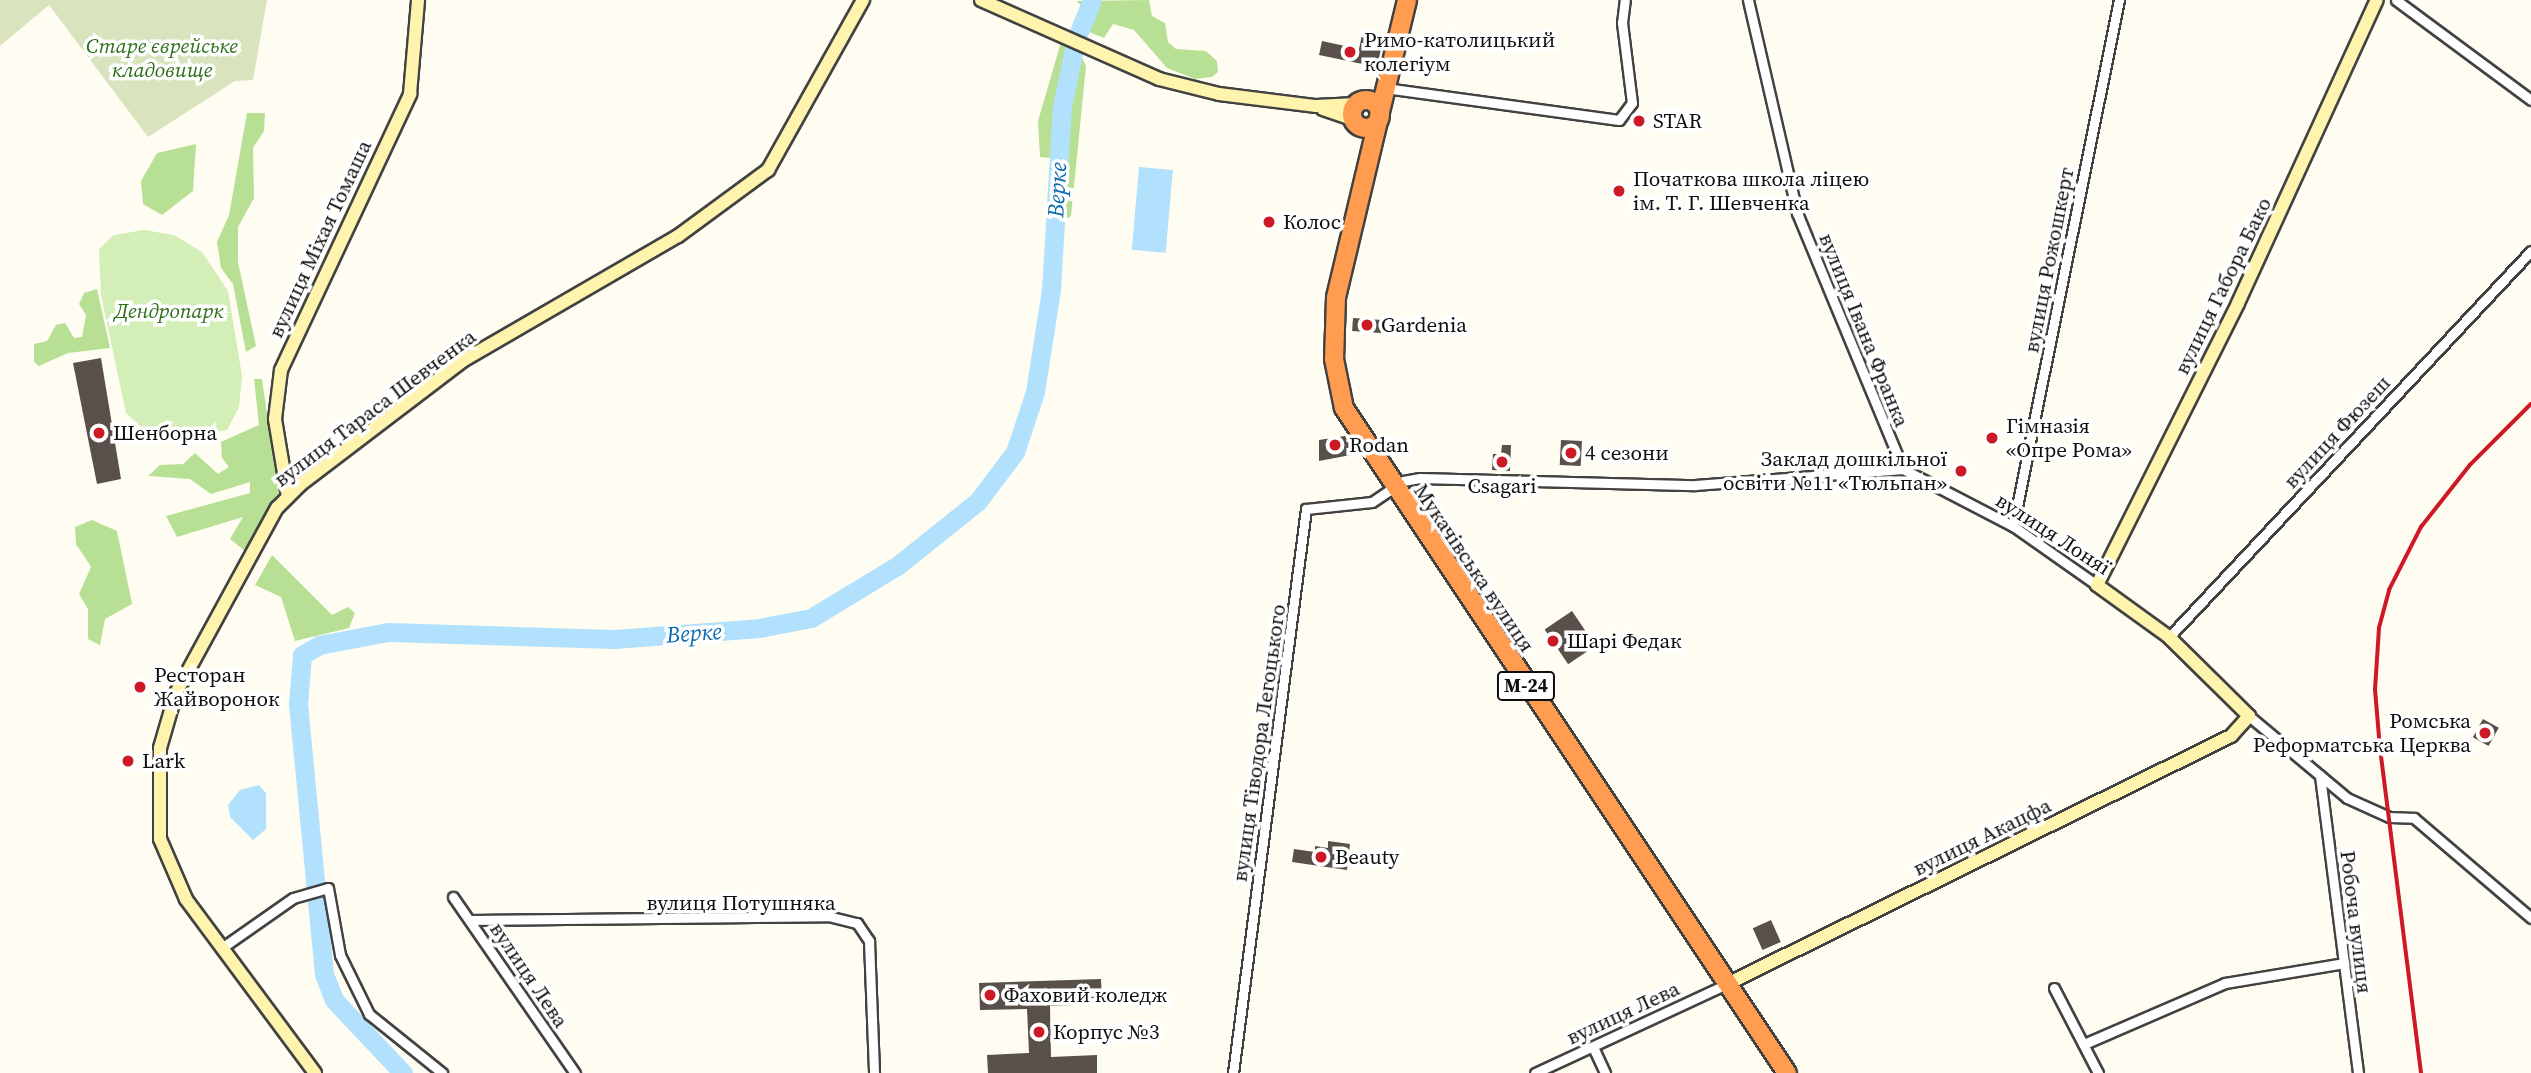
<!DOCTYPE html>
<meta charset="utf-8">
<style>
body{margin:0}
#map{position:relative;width:2531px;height:1073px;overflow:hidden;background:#fffcf2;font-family:"Source Serif 4",serif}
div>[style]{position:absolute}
.green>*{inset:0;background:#d4eeb7}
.forest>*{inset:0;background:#b8e095}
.cemetery>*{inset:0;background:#d9e4bf}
.water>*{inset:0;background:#b1e1fc;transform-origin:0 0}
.river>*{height:19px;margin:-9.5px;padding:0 9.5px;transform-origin:9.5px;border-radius:9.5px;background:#b1e1fc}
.building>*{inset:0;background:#59504b;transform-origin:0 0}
.roads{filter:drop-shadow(2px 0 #424242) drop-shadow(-2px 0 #424242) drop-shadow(0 2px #424242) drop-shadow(0 -2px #424242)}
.street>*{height:9px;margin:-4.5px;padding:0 4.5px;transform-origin:4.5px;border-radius:4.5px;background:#fff}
.secondary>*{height:12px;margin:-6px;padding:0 6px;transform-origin:6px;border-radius:6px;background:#fff4ad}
.highway>*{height:18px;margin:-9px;padding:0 9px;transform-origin:9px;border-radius:9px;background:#ff9c50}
.highway>.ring{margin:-9px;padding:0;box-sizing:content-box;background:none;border:18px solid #ff9c50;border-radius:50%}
.rail>*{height:3.5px;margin:-1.75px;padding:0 1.75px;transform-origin:1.75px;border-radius:1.75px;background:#cd1925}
.dots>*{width:19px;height:19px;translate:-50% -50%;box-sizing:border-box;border:4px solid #fff;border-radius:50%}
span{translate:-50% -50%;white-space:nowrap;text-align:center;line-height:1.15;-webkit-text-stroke:7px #fff;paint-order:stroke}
.shield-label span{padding:2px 5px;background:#fff;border:2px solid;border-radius:5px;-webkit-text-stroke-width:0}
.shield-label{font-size:19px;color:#0f0f0f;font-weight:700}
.poi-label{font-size:21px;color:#0f0f0f}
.left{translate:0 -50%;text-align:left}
.right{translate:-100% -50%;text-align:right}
.park-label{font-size:21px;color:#2c6e19;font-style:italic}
.street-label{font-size:21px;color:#0f0f0f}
.water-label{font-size:23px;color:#0c6aae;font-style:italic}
</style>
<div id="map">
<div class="green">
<div style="clip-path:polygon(144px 230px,174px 235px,202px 252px,228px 291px,242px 376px,239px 407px,227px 430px,159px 443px,126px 413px,101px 295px,99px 249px,114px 235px)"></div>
</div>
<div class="forest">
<div style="clip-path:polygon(1149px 0,1152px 16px,1165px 23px,1168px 42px,1176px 49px,1206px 51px,1217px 61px,1218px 72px,1212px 77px,1195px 79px,1167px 68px,1134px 30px,1113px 24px,1104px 38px,1089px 32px,1090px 16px,1077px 1px)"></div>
<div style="clip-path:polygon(1061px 42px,1079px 51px,1086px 66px,1071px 216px,1064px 220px,1063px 159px,1040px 157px,1038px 121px)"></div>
<div style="clip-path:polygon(247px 113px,265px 113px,264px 131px,253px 148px,254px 198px,238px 227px,238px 262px,256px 346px,246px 352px,233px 284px,221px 268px,217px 242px,229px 215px)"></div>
<div style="clip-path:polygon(196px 144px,193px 191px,162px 215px,143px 204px,141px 181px,157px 153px)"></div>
<div style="clip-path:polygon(97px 289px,110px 348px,68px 353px,39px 366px,34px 362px,34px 344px,47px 341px,56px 325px,65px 323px,74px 338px,82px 337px,86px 315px,79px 304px,84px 293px)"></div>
<div style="clip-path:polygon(254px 379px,262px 379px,279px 498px,245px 551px,230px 539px,243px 517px,177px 537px,166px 516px,250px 493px,250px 482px,211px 494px,190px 479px,148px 476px,160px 465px,183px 464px,195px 453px,218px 474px,229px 467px,222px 458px,221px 442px,259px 425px)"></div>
<div style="clip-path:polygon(92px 520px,117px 531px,132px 604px,105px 619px,100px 645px,88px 639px,88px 609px,79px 594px,91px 567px,76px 544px,75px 527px)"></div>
<div style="clip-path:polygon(272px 555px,332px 615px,348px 607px,355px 613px,349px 628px,295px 641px,281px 597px,255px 585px)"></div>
</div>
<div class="cemetery">
<div style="clip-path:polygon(0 0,267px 0,253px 80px,235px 81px,148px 137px,49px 5px,0 46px)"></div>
</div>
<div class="water">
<div style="left:1139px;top:167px;width:34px;height:83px;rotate:5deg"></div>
<div style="clip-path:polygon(259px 785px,266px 793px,266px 829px,253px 840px,230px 817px,228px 805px,240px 790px)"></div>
</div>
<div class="river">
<div style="left:403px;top:1073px;width:100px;rotate:-133.4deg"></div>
<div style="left:334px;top:1000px;width:28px;rotate:-111deg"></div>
<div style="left:324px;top:974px;width:271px;rotate:-95.5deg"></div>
<div style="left:298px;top:704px;width:49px;rotate:-85.3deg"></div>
<div style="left:302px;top:655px;width:20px;rotate:-30deg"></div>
<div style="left:319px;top:645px;width:70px;rotate:-10.7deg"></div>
<div style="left:388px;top:632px;width:226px;rotate:1.8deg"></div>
<div style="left:614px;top:639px;width:145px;rotate:-4.3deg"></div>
<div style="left:759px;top:628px;width:53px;rotate:-10.9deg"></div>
<div style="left:811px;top:618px;width:100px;rotate:-31.2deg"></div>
<div style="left:897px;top:566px;width:104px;rotate:-38.7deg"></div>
<div style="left:978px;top:501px;width:61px;rotate:-52.9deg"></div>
<div style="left:1015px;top:452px;width:63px;rotate:-71.6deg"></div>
<div style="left:1035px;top:392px;width:103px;rotate:-81.1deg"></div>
<div style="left:1051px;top:290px;width:183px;rotate:-86.6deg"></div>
<div style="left:1062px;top:107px;width:69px;rotate:-78.4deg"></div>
<div style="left:1076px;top:39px;width:42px;rotate:-67.7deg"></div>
</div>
<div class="building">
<div style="clip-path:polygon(1362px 35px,1383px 40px,1377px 67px,1319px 55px,1322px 41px,1359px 49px)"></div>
<div style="left:1353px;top:318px;width:29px;height:13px;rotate:4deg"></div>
<div style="clip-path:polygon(101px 358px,121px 479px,97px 484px,73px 363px)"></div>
<div style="clip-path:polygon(1345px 436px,1356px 454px,1319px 461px,1319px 440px)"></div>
<div style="left:1561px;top:440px;width:21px;height:25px;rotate:3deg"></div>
<div style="clip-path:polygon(1502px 445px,1511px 445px,1510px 471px,1492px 470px,1493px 454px,1501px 454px)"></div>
<div style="left:1572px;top:611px;width:42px;height:33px;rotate:56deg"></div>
<div style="left:2483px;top:719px;width:18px;height:21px;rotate:29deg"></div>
<div style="clip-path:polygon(1328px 841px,1350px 844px,1347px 870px,1292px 862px,1294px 849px,1315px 852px,1315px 846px,1328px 848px)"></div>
<div style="left:1771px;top:920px;width:24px;height:20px;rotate:66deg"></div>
<div style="clip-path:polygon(1101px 979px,1102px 1004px,1050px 1006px,1051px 1057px,1097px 1055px,1097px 1073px,988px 1073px,987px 1055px,1029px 1053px,1027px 1009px,980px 1010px,979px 983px)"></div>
</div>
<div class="roads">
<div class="street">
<div style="left:1748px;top:0;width:219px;rotate:77deg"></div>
<div style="left:1797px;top:213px;width:277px;rotate:67.5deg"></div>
<div style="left:2396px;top:0;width:168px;rotate:36.5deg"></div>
<div style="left:1385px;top:88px;width:236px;rotate:7.8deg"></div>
<div style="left:1619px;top:120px;width:21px;rotate:-53deg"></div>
<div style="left:1632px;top:103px;width:81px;rotate:-97.1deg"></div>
<div style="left:1622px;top:23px;width:23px;rotate:-83deg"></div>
<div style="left:2013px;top:526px;width:537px;rotate:-78.61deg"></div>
<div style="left:2169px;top:637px;width:529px;rotate:-46.84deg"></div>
<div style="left:2249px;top:716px;width:128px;rotate:39.9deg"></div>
<div style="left:2347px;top:798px;width:46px;rotate:24.3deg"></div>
<div style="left:2389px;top:817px;width:25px;rotate:2deg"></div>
<div style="left:2414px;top:818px;width:154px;rotate:40.5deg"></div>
<div style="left:2320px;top:776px;width:299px;rotate:82.7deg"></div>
<div style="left:453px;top:897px;width:214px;rotate:55.3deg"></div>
<div style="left:470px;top:920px;width:358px;rotate:-0.6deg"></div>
<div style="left:828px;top:916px;width:30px;rotate:14deg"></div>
<div style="left:857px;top:923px;width:22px;rotate:56deg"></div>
<div style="left:869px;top:941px;width:132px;rotate:87.8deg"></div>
<div style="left:223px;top:947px;width:85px;rotate:-35deg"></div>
<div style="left:293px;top:898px;width:36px;rotate:-16deg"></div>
<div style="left:328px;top:888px;width:68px;rotate:79.8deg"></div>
<div style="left:340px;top:955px;width:66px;rotate:63.8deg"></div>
<div style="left:369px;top:1014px;width:94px;rotate:38.9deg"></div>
<div style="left:2054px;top:988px;width:96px;rotate:62.6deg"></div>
<div style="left:2084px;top:1044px;width:154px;rotate:-23.4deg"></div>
<div style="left:2225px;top:983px;width:121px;rotate:-9.5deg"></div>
<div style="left:1593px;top:1047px;width:29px;rotate:65deg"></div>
<div style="left:1233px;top:1073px;width:569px;rotate:-82.63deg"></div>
<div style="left:1306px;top:509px;width:66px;rotate:-6.1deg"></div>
<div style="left:1372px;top:502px;width:37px;rotate:-34deg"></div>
<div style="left:1403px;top:481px;width:17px;rotate:-10deg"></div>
<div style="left:1420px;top:478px;width:275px;rotate:1.5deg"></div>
<div style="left:1695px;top:485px;width:209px;rotate:-4.4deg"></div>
<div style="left:1903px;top:469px;width:124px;rotate:27.4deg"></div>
<div style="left:2013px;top:526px;width:103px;rotate:35.1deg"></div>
<div style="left:1535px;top:1073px;width:212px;rotate:-24.9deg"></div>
</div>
<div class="secondary">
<div style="left:981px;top:0;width:195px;rotate:23.9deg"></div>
<div style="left:1159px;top:79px;width:62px;rotate:14deg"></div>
<div style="left:1219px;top:94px;width:98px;rotate:7.1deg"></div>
<div style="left:1316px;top:106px;width:40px;rotate:-2.9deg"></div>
<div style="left:1323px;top:109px;width:31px;rotate:19deg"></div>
<div style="left:288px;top:497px;width:79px;rotate:-99.5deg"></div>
<div style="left:275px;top:419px;width:49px;rotate:-83deg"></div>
<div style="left:281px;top:370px;width:305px;rotate:-64.9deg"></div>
<div style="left:410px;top:94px;width:94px;rotate:-85.1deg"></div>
<div style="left:1727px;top:984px;width:562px;rotate:-26.2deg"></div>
<div style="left:2231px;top:736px;width:27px;rotate:-48deg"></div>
<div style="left:2249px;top:716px;width:112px;rotate:-135.4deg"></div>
<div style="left:2169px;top:637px;width:89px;rotate:-144.2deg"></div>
<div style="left:2097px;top:585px;width:315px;rotate:-63.4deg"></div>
<div style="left:2238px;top:303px;width:333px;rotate:-65.4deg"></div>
<div style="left:315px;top:1073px;width:217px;rotate:-126.6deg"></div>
<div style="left:186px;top:899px;width:65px;rotate:-113.4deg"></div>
<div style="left:160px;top:839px;width:91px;rotate:-90deg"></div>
<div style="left:160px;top:748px;width:57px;rotate:-73.8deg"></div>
<div style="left:176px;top:693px;width:211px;rotate:-61.4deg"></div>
<div style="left:277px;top:508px;width:34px;rotate:-45deg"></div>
<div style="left:301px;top:484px;width:205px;rotate:-37.3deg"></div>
<div style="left:464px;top:360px;width:247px;rotate:-30.1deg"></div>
<div style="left:678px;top:236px;width:112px;rotate:-36.3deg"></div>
<div style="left:768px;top:170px;width:195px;rotate:-60.8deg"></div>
</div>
<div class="highway">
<div class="ring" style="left:1352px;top:100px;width:10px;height:10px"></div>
<div style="left:1379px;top:116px;width:119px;rotate:-76.4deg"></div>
<div style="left:1378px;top:121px;width:181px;rotate:103.4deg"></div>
<div style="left:1336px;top:297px;width:62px;rotate:91.8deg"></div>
<div style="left:1334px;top:359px;width:50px;rotate:78.5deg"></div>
<div style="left:1344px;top:408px;width:799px;rotate:56.33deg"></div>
</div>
</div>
<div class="rail">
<div style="left:2421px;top:1073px;width:327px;rotate:-97.2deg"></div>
<div style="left:2380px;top:749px;width:59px;rotate:-94.8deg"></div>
<div style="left:2375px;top:690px;width:62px;rotate:-86.3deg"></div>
<div style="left:2379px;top:628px;width:39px;rotate:-75deg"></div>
<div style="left:2389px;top:590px;width:71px;rotate:-63.1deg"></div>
<div style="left:2421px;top:527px;width:79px;rotate:-51.7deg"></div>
<div style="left:2470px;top:465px;width:86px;rotate:-45deg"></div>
</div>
<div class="dots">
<div style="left:1350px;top:52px;background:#cd1925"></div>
<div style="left:1639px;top:121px;background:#cd1925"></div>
<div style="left:1619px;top:191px;background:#cd1925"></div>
<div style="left:1269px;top:222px;background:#cd1925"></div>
<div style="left:1367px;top:325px;background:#cd1925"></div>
<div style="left:99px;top:433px;background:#cd1925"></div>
<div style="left:1992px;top:438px;background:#cd1925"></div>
<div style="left:1335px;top:445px;background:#cd1925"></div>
<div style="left:1571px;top:453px;background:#cd1925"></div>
<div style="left:1502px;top:462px;background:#cd1925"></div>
<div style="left:1961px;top:471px;background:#cd1925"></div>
<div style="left:1553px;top:641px;background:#cd1925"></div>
<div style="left:140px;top:687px;background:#cd1925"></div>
<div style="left:2485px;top:733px;background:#cd1925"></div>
<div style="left:128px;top:761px;background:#cd1925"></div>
<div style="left:1321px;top:857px;background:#cd1925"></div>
<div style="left:990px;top:995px;background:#cd1925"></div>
<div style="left:1039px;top:1032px;background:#cd1925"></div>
</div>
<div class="shield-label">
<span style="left:1526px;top:686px">М-24</span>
</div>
<div class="poi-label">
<span class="left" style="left:1364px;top:52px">Римо-католицький<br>колегіум</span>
<span class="left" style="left:1653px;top:121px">STAR</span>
<span class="left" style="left:1633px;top:191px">Початкова школа ліцею<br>ім. Т. Г. Шевченка</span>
<span class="left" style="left:1283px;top:222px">Колос</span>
<span class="left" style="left:1381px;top:325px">Gardenia</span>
<span class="left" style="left:2006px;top:438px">Гімназія<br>«Опре Рома»</span>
<span class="left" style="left:113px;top:433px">Шенборна</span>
<span class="left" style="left:1349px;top:445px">Rodan</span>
<span class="left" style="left:1585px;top:453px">4 сезони</span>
<span class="right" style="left:1947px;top:471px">Заклад дошкільної<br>освіти №11 «Тюльпан»</span>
<span style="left:1502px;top:486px">Csagari</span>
<span class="left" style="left:1567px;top:641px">Шарі Федак</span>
<span class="left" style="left:154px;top:687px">Ресторан<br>Жайворонок</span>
<span class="right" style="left:2471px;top:733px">Ромська<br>Реформатська Церква</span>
<span class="left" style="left:142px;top:761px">Lark</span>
<span class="left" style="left:1335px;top:857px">Beauty</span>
<span class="left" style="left:1004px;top:995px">Фаховий коледж</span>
<span class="left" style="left:1053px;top:1032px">Корпус №3</span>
</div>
<div class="park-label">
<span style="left:162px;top:58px">Старе єврейське<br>кладовище</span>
<span style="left:169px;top:311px">Дендропарк</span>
</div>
<div class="street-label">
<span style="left:320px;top:239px;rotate:-65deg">вулиця Міхая Томаша</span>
<span style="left:2049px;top:260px;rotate:-79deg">вулиця Рожошкерт</span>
<span style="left:2223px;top:286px;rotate:-64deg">вулиця Габора Бако</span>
<span style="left:1864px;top:330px;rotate:68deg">вулиця Івана Франка</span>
<span style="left:375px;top:408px;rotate:-37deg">вулиця Тараса Шевченка</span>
<span style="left:2337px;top:432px;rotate:-47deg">вулиця Фюзеш</span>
<span style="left:2053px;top:534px;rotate:33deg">вулиця Лоняї</span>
<span style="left:1474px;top:568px;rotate:56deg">Мукачівська вулиця</span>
<span style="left:1259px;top:743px;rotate:-82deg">вулиця Тіводора Легоцького</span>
<span style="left:1982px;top:837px;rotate:-26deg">вулиця Акацфа</span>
<span style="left:741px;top:903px">вулиця Потушняка</span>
<span style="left:2356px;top:922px;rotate:83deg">Робоча вулиця</span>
<span style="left:529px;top:975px;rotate:56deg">вулиця Лева</span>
<span style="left:1623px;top:1013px;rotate:-25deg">вулиця Лева</span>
</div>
<div class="water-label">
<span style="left:1057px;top:190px;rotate:-87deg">Верке</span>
<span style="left:694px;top:633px;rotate:-4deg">Верке</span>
</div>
</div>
